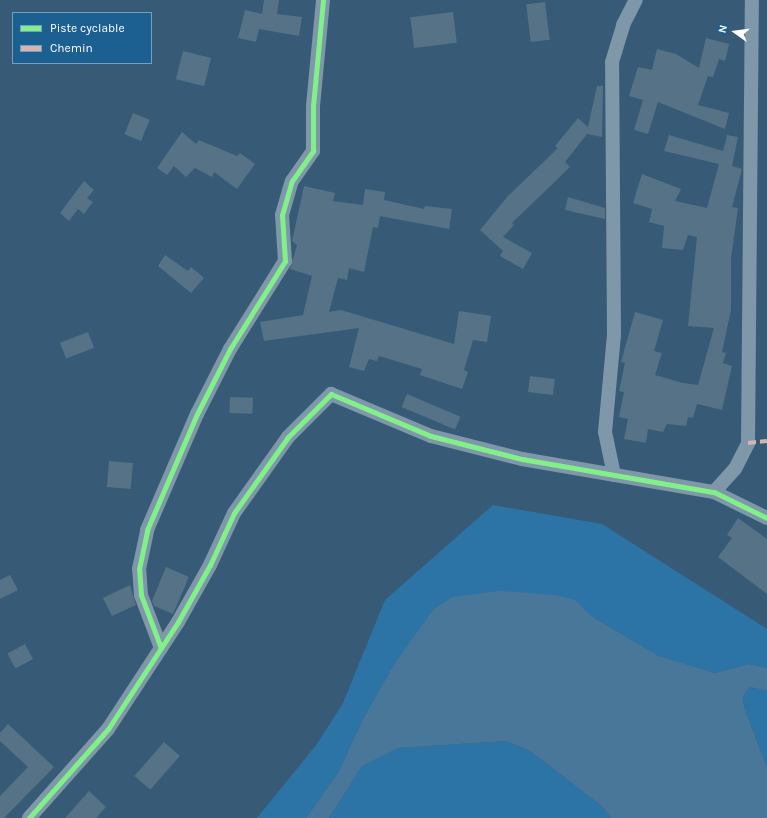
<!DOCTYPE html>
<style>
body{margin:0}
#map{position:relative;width:767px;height:818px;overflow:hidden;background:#375b76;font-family:Karla,sans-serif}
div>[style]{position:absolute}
.green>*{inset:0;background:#2d74a6}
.water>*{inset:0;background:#497799}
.building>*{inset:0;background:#557287;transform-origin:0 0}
.street>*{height:14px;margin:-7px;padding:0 7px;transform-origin:7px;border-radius:7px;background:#7e97a9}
.quiet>*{height:4px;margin-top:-2px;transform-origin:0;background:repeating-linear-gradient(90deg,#d1b7ad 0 8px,transparent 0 12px)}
.cycleway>*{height:5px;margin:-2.5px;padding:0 2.5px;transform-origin:2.5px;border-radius:2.5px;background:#82f089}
span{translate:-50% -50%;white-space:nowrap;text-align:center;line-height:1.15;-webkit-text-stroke:3px #1c5f91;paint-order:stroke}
.legend{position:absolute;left:12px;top:12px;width:140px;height:52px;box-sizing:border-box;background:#1c5f91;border:1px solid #779fbd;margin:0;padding:5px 7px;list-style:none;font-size:12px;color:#fff}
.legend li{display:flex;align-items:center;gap:8px;height:20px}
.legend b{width:20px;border:1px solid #779fbd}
.north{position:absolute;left:715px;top:12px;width:40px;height:40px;-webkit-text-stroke:3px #1c5f91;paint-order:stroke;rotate:284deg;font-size:11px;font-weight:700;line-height:16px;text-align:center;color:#fff}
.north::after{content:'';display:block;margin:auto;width:14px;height:18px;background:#fff;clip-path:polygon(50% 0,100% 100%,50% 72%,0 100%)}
</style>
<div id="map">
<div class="green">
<div style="clip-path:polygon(493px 505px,602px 524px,767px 629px,767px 668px,749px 664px,715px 673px,659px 656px,594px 618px,575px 600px,393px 666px,363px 719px,338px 773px,306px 818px,257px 818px,317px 744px,343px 703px,385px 600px)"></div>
<div style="clip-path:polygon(750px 687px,767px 691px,767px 767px,744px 707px,743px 696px)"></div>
<div style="clip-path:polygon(506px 741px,530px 751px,603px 807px,611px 818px,329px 818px,362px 766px,398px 748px)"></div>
</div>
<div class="water">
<div style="clip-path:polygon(500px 591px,556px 595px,575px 600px,594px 618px,659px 656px,715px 673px,749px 664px,767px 668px,767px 691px,750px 687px,743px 696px,744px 707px,767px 767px,767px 818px,611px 818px,603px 807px,530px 751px,506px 741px,398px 748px,362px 766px,329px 818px,306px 818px,338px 773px,363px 719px,393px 666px,433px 610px,453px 597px)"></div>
</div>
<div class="building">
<div style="clip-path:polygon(264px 0,279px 0,277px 14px,302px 17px,299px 36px,259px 29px,256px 42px,238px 38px,245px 10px,262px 14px)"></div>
<div style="left:545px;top:2px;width:38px;height:19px;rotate:83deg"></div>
<div style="left:453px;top:12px;width:31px;height:43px;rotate:83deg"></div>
<div style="clip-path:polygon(706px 38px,729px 44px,725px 61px,719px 59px,713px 77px,708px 76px,698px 105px,729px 113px,725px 129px,658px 102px,648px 134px,634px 130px,643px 100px,629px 96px,638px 67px,652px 70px,657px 49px,676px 54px,699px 68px)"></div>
<div style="left:183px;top:51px;width:29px;height:29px;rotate:14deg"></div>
<div style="clip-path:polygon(597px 86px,603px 86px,602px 137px,587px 134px,565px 162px,570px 167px,512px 223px,514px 225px,503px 237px,532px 253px,523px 269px,500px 256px,503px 251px,480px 230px,508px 196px,558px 148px,555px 146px,578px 118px,588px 127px)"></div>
<div style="left:133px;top:113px;width:18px;height:23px;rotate:22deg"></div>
<div style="clip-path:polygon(182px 132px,196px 144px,199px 140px,237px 156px,240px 153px,255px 164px,237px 189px,214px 172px,212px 177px,195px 168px,186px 177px,174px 166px,167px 175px,157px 168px)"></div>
<div style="clip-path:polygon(669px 135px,723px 151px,727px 135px,738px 137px,732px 166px,742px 169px,732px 207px,738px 208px,731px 259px,731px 310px,722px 352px,726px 353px,723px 363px,732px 366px,722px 410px,697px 404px,693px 418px,688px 417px,686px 426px,667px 424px,663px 432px,648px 429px,646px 443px,624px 439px,628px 419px,619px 417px,624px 392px,619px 391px,625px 363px,621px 362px,635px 312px,663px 320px,654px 351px,662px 353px,655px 375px,683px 383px,698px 385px,714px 328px,688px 326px,697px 237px,688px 235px,683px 250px,662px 248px,664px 226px,649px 222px,652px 209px,633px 203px,642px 174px,681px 189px,675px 201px,707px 208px,719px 164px,664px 151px)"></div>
<div style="clip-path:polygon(84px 181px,94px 190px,87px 198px,93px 202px,84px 214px,78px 209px,69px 221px,60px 213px)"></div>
<div style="clip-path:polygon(304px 186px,335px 193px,333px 201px,363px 205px,365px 189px,385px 192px,384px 200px,424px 209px,425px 206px,452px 209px,449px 229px,380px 216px,378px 228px,373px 227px,364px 272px,349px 268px,347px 280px,338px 278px,329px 312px,341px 310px,454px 344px,459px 311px,491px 316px,487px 342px,473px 340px,464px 370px,468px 372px,462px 389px,420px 375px,422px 369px,379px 356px,377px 361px,369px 359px,364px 371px,349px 367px,359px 328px,264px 341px,260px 322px,303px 315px,312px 276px,290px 269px,297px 245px,292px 241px)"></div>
<div style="clip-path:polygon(568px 197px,605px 208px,605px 219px,565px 210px)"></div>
<div style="clip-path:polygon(165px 255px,188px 271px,191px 267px,204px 278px,191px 293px,158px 266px)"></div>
<div style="left:88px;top:332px;width:17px;height:30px;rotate:69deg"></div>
<div style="left:530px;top:376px;width:25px;height:16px;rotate:7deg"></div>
<div style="left:407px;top:394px;width:58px;height:14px;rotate:23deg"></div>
<div style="left:230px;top:397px;width:23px;height:16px;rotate:2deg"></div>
<div style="left:109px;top:461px;width:24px;height:26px;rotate:5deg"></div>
<div style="clip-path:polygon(738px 518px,767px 539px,767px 594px,718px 557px,732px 538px,727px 535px)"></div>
<div style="clip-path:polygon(166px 567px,189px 577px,173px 614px,154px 606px,152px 601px)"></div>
<div style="clip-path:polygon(10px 575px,18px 590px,0 599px,0 580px)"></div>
<div style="clip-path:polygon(130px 585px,136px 605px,112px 616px,103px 598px)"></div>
<div style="left:25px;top:644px;width:17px;height:20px;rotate:62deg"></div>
<div style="clip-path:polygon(8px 724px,54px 767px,4px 818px,0 818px,0 796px,28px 767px,0 741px,0 733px)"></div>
<div style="left:164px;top:742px;width:21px;height:45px;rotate:41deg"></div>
<div style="clip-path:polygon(89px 791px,106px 807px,96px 818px,65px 818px)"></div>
</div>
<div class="street">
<div style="left:614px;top:475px;width:44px;rotate:-101.8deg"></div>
<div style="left:605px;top:432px;width:97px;rotate:-84.7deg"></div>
<div style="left:614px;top:335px;width:273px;rotate:-90.4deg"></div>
<div style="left:612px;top:62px;width:39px;rotate:-73deg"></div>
<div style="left:623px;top:25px;width:28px;rotate:-63deg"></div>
<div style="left:714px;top:492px;width:31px;rotate:-48deg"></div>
<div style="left:735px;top:469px;width:29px;rotate:-63deg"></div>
<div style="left:748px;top:443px;width:443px;rotate:-89.5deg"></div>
<div style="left:161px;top:648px;width:57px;rotate:-110.7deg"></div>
<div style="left:141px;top:595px;width:26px;rotate:-94deg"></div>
<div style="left:139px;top:569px;width:40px;rotate:-78deg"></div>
<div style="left:147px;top:530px;width:126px;rotate:-66.7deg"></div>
<div style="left:197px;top:414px;width:73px;rotate:-63.1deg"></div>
<div style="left:230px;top:349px;width:104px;rotate:-58deg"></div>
<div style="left:285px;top:261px;width:46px;rotate:-93.7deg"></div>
<div style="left:282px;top:215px;width:35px;rotate:-74deg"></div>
<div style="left:292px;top:181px;width:37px;rotate:-55deg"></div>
<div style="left:313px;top:151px;width:45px;rotate:-90deg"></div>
<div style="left:313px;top:106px;width:106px;rotate:-84.6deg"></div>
<div style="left:29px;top:818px;width:119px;rotate:-48.4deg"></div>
<div style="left:108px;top:729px;width:128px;rotate:-56.8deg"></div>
<div style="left:178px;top:622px;width:65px;rotate:-60.7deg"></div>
<div style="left:210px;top:565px;width:57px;rotate:-65.2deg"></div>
<div style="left:234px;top:513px;width:93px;rotate:-54.6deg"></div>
<div style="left:288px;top:437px;width:61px;rotate:-45deg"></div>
<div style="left:331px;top:394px;width:108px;rotate:22.8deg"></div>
<div style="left:431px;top:436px;width:94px;rotate:14.2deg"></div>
<div style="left:522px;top:459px;width:195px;rotate:9.8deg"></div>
<div style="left:714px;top:492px;width:59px;rotate:26.1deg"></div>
</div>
<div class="quiet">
<div style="left:748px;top:443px;width:19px;rotate:-6deg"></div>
</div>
<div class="cycleway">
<div style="left:161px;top:648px;width:57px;rotate:-110.7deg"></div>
<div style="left:141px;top:595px;width:26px;rotate:-94deg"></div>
<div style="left:139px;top:569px;width:40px;rotate:-78deg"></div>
<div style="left:147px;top:530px;width:126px;rotate:-66.7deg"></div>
<div style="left:197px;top:414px;width:73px;rotate:-63.1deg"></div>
<div style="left:230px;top:349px;width:104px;rotate:-58deg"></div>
<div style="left:285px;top:261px;width:46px;rotate:-93.7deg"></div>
<div style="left:282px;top:215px;width:35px;rotate:-74deg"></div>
<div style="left:292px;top:181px;width:37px;rotate:-55deg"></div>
<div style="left:313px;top:151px;width:45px;rotate:-90deg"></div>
<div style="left:313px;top:106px;width:106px;rotate:-84.6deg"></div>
<div style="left:29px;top:818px;width:119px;rotate:-48.4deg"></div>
<div style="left:108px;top:729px;width:128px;rotate:-56.8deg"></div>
<div style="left:178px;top:622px;width:65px;rotate:-60.7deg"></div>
<div style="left:210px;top:565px;width:57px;rotate:-65.2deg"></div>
<div style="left:234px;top:513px;width:93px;rotate:-54.6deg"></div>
<div style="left:288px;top:437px;width:61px;rotate:-45deg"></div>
<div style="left:331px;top:394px;width:108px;rotate:22.8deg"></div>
<div style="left:431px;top:436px;width:94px;rotate:14.2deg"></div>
<div style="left:522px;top:459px;width:195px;rotate:9.8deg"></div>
<div style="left:714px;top:492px;width:59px;rotate:26.1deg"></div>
</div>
<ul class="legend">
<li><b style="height:5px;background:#82f089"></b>Piste cyclable</li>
<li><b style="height:5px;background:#d1b7ad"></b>Chemin</li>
</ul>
<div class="north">N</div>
</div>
